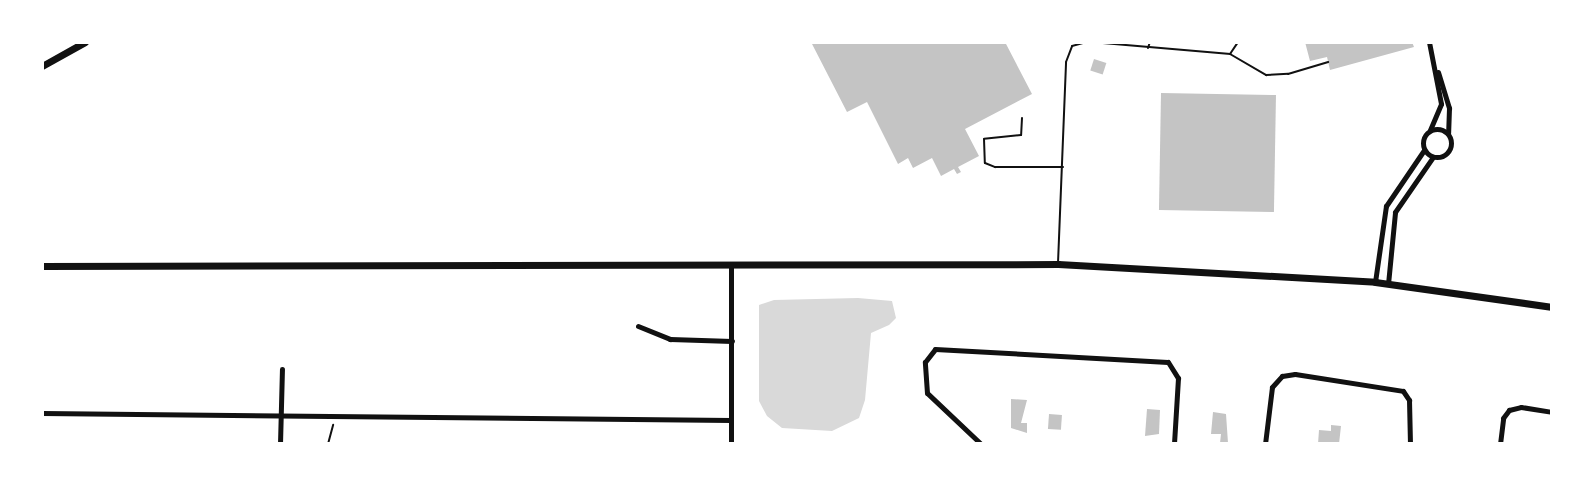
<!DOCTYPE html>
<style>
body{margin:0}
#map{position:relative;width:1594px;height:486px;overflow:hidden;background:#fff;font-family:"Exo 2",sans-serif}
div>[style]{position:absolute}
.water>*{inset:0;background:#d9d9d9}
.building>*{inset:0;background:#c4c4c4;transform-origin:0 0}
.path>*{height:2px;margin:-1px;padding:0 1px;transform-origin:1px;border-radius:1px;background:#111}
.service>*{height:2px;margin:-1px;padding:0 1px;transform-origin:1px;border-radius:1px;background:#111}
.minor>*{height:5px;margin:-2.5px;padding:0 2.5px;transform-origin:2.5px;border-radius:2.5px;background:#111}
.minor>.ring{margin:-2.5px;padding:0;box-sizing:content-box;background:none;border:5px solid #111;border-radius:50%}
.tertiary>*{height:7px;margin:-3.5px;padding:0 3.5px;transform-origin:3.5px;border-radius:3.5px;background:#111}
span{translate:-50% -50%;white-space:nowrap;text-align:center;line-height:1.15;-webkit-text-stroke:6px #fff;paint-order:stroke}
.frame{position:absolute;inset:0;border:44px solid #fff;pointer-events:none}
</style>
<div id="map">
<div class="water">
<div style="clip-path:polygon(858px 298px,892px 301px,896px 318px,889px 325px,871px 333px,865px 400px,859px 418px,832px 431px,782px 428px,767px 416px,759px 401px,759px 305px,774px 300px)"></div>
</div>
<div class="building">
<div style="clip-path:polygon(811px 42px,1005px 42px,1032px 94px,965px 129px,979px 156px,958px 167px,961px 172px,957px 174px,954px 169px,941px 176px,932px 158px,913px 168px,908px 158px,898px 164px,867px 102px,847px 112px)"></div>
<div style="clip-path:polygon(1305px 42px,1412px 42px,1414px 47px,1330px 70px,1327px 57px,1310px 61px)"></div>
<div style="left:1094px;top:59px;width:13px;height:12px;rotate:18deg"></div>
<div style="left:1161px;top:93px;width:115px;height:117px;rotate:1deg"></div>
<div style="clip-path:polygon(1011px 399px,1027px 400px,1021px 423px,1027px 423px,1027px 433px,1011px 428px)"></div>
<div style="clip-path:polygon(1147px 409px,1160px 410px,1159px 434px,1145px 436px)"></div>
<div style="clip-path:polygon(1213px 412px,1226px 414px,1228px 443px,1220px 443px,1221px 434px,1211px 434px)"></div>
<div style="left:1049px;top:414px;width:13px;height:15px;rotate:4deg"></div>
<div style="clip-path:polygon(1331px 425px,1341px 426px,1339px 444px,1318px 444px,1319px 430px,1331px 431px)"></div>
</div>
<div class="path">
<div style="left:328px;top:444px;width:20px;rotate:-75deg"></div>
</div>
<div class="service">
<div style="left:1091px;top:42px;width:140px;rotate:4.9deg"></div>
<div style="left:1230px;top:54px;width:42px;rotate:30.3deg"></div>
<div style="left:1266px;top:75px;width:22px;rotate:-3deg"></div>
<div style="left:1288px;top:74px;width:42px;rotate:-16.7deg"></div>
<div style="left:1148px;top:48px;width:6px;rotate:-72deg"></div>
<div style="left:1230px;top:54px;width:14px;rotate:-56deg"></div>
<div style="left:1022px;top:118px;width:17px;rotate:93deg"></div>
<div style="left:1021px;top:135px;width:37px;rotate:174deg"></div>
<div style="left:984px;top:139px;width:24px;rotate:88deg"></div>
<div style="left:985px;top:163px;width:11px;rotate:22deg"></div>
<div style="left:995px;top:167px;width:68px"></div>
<div style="left:1058px;top:263px;width:201px;rotate:-87.7deg"></div>
<div style="left:1066px;top:62px;width:17px;rotate:-69deg"></div>
<div style="left:1072px;top:46px;width:16px;rotate:-15deg"></div>
</div>
<div class="minor">
<div style="left:1429px;top:42px;width:63px;rotate:79deg"></div>
<div style="left:1441px;top:104px;width:28px;rotate:113deg"></div>
<div style="left:1438px;top:72px;width:38px;rotate:73deg"></div>
<div style="left:1449px;top:108px;width:25px;rotate:92deg"></div>
<div class="ring" style="left:1423px;top:129px;width:23px;height:23px"></div>
<div style="left:1375px;top:282px;width:77px;rotate:-81.8deg"></div>
<div style="left:1386px;top:206px;width:68px;rotate:-55.8deg"></div>
<div style="left:1388px;top:284px;width:72px;rotate:-84.4deg"></div>
<div style="left:1395px;top:212px;width:67px;rotate:-55.4deg"></div>
<div style="left:638px;top:326px;width:35px;rotate:22deg"></div>
<div style="left:670px;top:339px;width:62px;rotate:1.8deg"></div>
<div style="left:42px;top:413px;width:689px;rotate:0.58deg"></div>
<div style="left:280px;top:444px;width:75px;rotate:-88.5deg"></div>
<div style="left:731px;top:444px;width:180px;rotate:-90deg"></div>
<div style="left:981px;top:444px;width:74px;rotate:-136.6deg"></div>
<div style="left:927px;top:393px;width:31px;rotate:-94deg"></div>
<div style="left:925px;top:362px;width:16px;rotate:-52deg"></div>
<div style="left:935px;top:349px;width:233px;rotate:3.2deg"></div>
<div style="left:1168px;top:362px;width:19px;rotate:58deg"></div>
<div style="left:1178px;top:378px;width:66px;rotate:93.5deg"></div>
<div style="left:1265px;top:444px;width:57px;rotate:-83deg"></div>
<div style="left:1272px;top:387px;width:15px;rotate:-48deg"></div>
<div style="left:1282px;top:376px;width:13px;rotate:-9deg"></div>
<div style="left:1295px;top:374px;width:109px;rotate:8.9deg"></div>
<div style="left:1403px;top:391px;width:11px;rotate:56deg"></div>
<div style="left:1409px;top:400px;width:44px;rotate:88.7deg"></div>
<div style="left:1500px;top:444px;width:26px;rotate:-83deg"></div>
<div style="left:1503px;top:418px;width:10px;rotate:-53deg"></div>
<div style="left:1509px;top:410px;width:12px;rotate:-14deg"></div>
<div style="left:1521px;top:407px;width:31px;rotate:9deg"></div>
</div>
<div class="tertiary">
<div style="left:42px;top:66px;width:49px;rotate:-29.2deg"></div>
<div style="left:42px;top:266px;width:1016px;rotate:-0.11deg"></div>
<div style="left:1058px;top:264px;width:318px;rotate:3.2deg"></div>
<div style="left:1375px;top:282px;width:179px;rotate:8deg"></div>
</div>
<div class="frame"></div>
</div>
